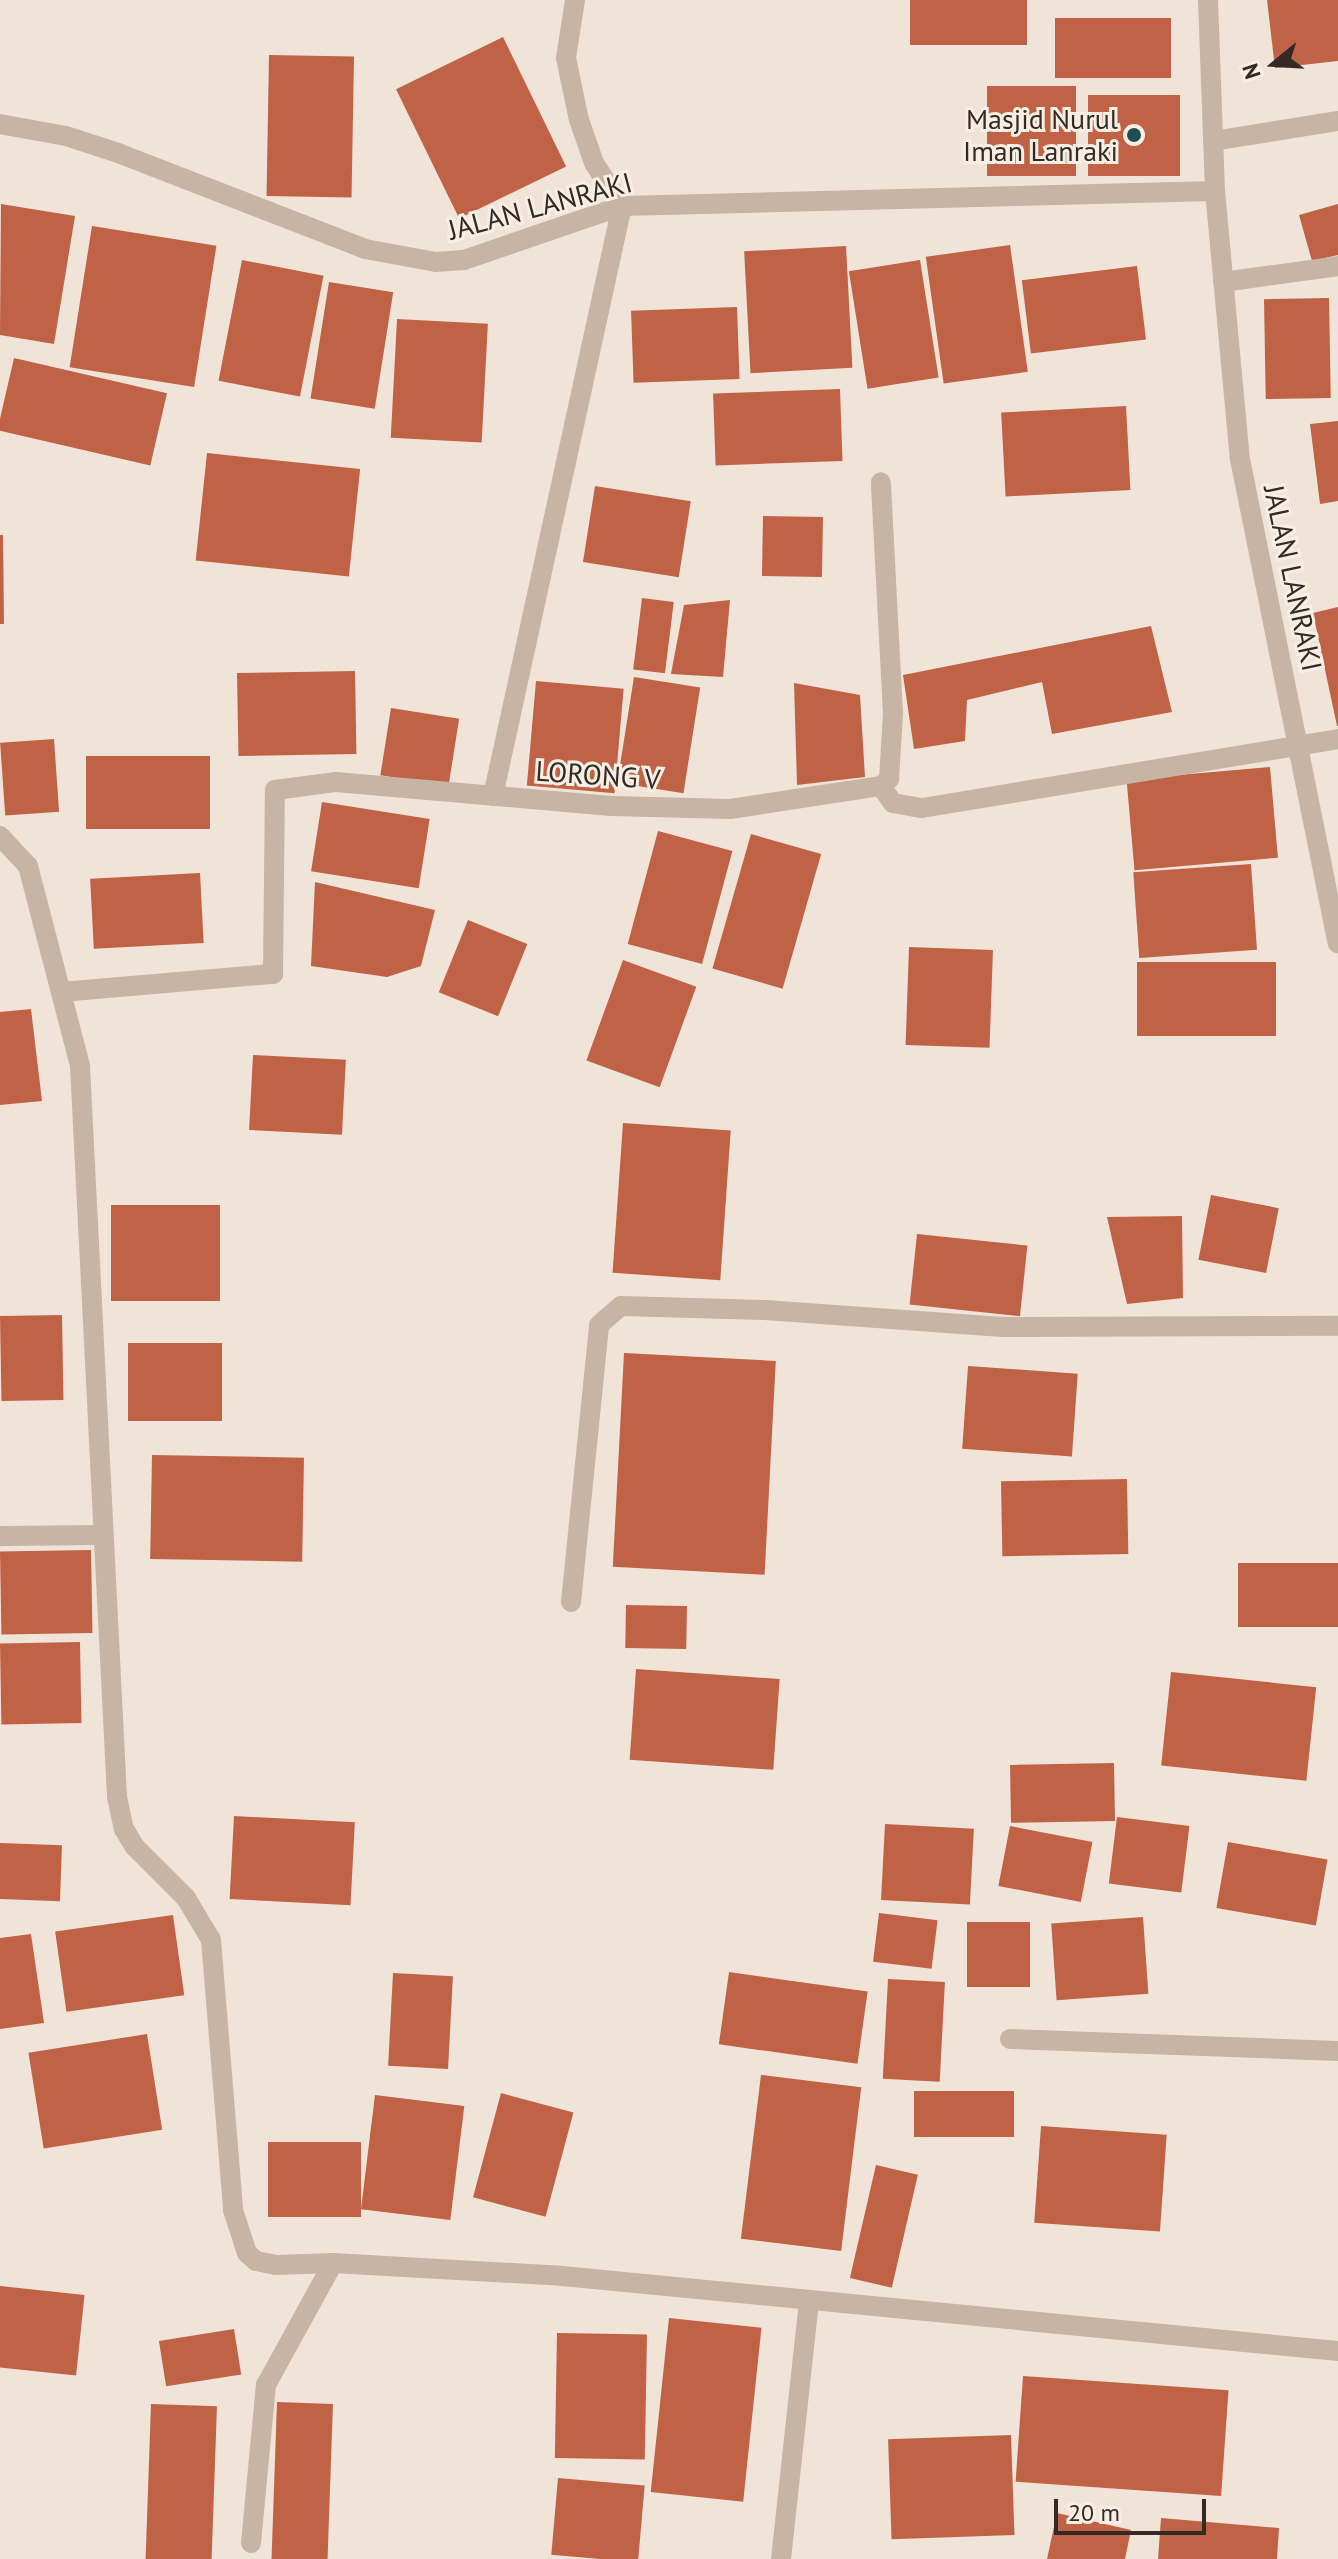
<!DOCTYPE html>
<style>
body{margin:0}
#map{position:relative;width:1338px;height:2559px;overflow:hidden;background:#f0e4d9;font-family:"PT Sans",sans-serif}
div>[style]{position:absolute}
.building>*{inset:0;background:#c06246;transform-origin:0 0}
.minor>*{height:20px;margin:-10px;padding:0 10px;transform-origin:10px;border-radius:10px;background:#c7b4a5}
.dots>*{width:22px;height:22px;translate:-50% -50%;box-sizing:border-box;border:4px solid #f8efe4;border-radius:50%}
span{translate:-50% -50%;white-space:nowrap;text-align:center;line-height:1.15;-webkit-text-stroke:6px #f8efe4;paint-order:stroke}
.poi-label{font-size:28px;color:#332a26}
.right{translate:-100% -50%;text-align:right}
.street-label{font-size:28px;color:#332a26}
.north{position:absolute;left:1234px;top:24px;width:80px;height:80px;-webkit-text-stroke:6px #f8efe4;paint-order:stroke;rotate:252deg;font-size:22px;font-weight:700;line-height:32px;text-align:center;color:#332a26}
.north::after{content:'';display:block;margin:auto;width:28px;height:36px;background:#332a26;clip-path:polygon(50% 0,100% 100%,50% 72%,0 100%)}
.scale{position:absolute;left:1054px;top:2499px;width:152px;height:36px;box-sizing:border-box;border:4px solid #332a26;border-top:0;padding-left:10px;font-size:24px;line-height:28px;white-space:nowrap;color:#332a26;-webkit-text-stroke:6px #f8efe4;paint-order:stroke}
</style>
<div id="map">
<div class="building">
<div style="left:910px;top:0;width:117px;height:45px"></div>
<div style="clip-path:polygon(1267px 0,1338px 0,1338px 61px,1275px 68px)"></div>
<div style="left:1055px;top:18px;width:116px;height:60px"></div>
<div style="left:503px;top:37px;width:144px;height:119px;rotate:64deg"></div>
<div style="left:269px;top:55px;width:85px;height:141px;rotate:1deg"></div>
<div style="left:987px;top:86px;width:89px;height:90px"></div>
<div style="left:1088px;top:95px;width:92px;height:81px"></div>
<div style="clip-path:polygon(1px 204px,75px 216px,54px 344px,0 335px)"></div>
<div style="clip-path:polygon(1338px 204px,1338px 255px,1312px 261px,1299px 215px)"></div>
<div style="left:92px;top:226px;width:126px;height:143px;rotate:9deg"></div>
<div style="left:1010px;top:245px;width:128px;height:85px;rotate:82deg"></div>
<div style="left:846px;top:246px;width:122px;height:102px;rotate:87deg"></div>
<div style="left:242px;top:260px;width:83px;height:123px;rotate:11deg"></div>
<div style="left:920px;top:260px;width:119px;height:72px;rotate:81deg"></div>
<div style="left:1137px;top:266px;width:74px;height:116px;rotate:83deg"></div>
<div style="left:329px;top:282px;width:65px;height:118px;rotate:9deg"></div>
<div style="left:1329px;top:298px;width:100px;height:65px;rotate:89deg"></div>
<div style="left:737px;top:307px;width:72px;height:106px;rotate:88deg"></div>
<div style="left:397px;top:319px;width:91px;height:119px;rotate:3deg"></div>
<div style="left:14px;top:358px;width:157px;height:74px;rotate:13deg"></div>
<div style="left:840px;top:389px;width:72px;height:127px;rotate:88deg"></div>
<div style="left:1126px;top:406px;width:84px;height:125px;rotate:87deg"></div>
<div style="clip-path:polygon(1338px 421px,1338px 501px,1320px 504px,1310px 424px)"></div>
<div style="left:207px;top:453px;width:154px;height:108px;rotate:6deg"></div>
<div style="left:595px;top:486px;width:97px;height:77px;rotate:9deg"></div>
<div style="left:763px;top:516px;width:60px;height:60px;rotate:1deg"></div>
<div style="clip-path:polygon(0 535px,3px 535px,4px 624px,0 624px)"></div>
<div style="left:642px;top:598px;width:32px;height:72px;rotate:7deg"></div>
<div style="clip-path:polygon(730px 600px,723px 677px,671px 674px,684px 605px)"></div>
<div style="clip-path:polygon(1338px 607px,1338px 726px,1337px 726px,1313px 613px)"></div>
<div style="clip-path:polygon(1151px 626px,1172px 712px,1052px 734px,1042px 682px,967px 700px,965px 741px,914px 749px,903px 675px)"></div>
<div style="left:355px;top:671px;width:83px;height:118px;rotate:89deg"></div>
<div style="left:634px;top:677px;width:67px;height:107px;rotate:9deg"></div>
<div style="left:536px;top:681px;width:88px;height:105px;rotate:5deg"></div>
<div style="clip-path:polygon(794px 683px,860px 695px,865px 777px,797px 785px)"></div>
<div style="left:391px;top:708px;width:69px;height:68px;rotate:9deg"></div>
<div style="left:54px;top:739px;width:73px;height:54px;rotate:86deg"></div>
<div style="left:86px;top:756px;width:124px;height:73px"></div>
<div style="left:1270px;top:767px;width:91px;height:144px;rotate:85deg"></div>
<div style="left:322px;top:802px;width:109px;height:70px;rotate:9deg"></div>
<div style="left:658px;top:831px;width:77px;height:117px;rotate:15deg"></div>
<div style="left:751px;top:834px;width:73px;height:140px;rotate:16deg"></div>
<div style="left:1251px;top:864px;width:86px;height:118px;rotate:86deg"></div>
<div style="left:200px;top:873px;width:70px;height:110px;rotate:87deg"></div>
<div style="clip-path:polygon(315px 882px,435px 910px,421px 966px,387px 977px,311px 966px)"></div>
<div style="left:468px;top:920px;width:64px;height:78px;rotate:22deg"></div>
<div style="left:909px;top:947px;width:84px;height:98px;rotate:2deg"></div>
<div style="left:623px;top:960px;width:78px;height:107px;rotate:20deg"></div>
<div style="left:1276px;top:962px;width:74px;height:139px;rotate:90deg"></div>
<div style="clip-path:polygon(31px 1009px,42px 1101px,0 1105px,0 1012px)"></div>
<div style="left:253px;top:1055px;width:93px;height:75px;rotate:3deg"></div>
<div style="left:623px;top:1123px;width:108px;height:150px;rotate:4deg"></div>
<div style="left:1211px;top:1195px;width:69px;height:66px;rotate:11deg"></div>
<div style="left:111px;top:1205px;width:109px;height:96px"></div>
<div style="clip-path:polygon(1182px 1216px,1183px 1298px,1127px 1304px,1107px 1217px)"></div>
<div style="left:917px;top:1234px;width:111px;height:71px;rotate:6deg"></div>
<div style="left:62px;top:1315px;width:85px;height:62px;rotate:89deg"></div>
<div style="left:128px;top:1343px;width:94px;height:78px"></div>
<div style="left:624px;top:1353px;width:152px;height:214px;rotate:3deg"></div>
<div style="left:968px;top:1366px;width:110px;height:83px;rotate:4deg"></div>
<div style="left:152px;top:1455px;width:152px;height:104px;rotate:1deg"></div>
<div style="left:1127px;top:1479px;width:75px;height:126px;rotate:89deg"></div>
<div style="left:91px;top:1550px;width:83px;height:91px;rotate:89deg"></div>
<div style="left:1338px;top:1563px;width:64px;height:100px;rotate:90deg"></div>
<div style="left:626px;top:1605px;width:61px;height:43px;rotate:1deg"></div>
<div style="left:80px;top:1642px;width:81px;height:80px;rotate:89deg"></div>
<div style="left:636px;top:1669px;width:144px;height:91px;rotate:4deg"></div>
<div style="left:1171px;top:1672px;width:146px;height:94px;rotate:6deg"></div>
<div style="left:1114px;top:1763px;width:58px;height:104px;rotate:89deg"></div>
<div style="left:234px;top:1816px;width:121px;height:83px;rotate:3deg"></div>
<div style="left:1117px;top:1817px;width:73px;height:67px;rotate:7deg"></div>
<div style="left:885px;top:1824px;width:89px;height:76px;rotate:3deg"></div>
<div style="left:1010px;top:1826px;width:84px;height:61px;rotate:11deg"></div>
<div style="left:1228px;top:1842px;width:101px;height:67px;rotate:10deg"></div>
<div style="left:0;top:1843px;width:62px;height:56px;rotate:2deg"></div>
<div style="left:879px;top:1913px;width:59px;height:49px;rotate:7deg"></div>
<div style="left:173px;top:1915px;width:81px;height:119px;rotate:82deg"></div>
<div style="left:1143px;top:1917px;width:77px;height:92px;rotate:86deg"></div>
<div style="left:967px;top:1922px;width:63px;height:65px"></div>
<div style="clip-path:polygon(31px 1934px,44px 2023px,0 2029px,0 1938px)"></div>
<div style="left:729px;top:1972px;width:140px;height:73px;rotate:8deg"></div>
<div style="left:393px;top:1973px;width:60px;height:93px;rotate:3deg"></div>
<div style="left:888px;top:1979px;width:57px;height:100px;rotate:3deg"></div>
<div style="left:147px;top:2034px;width:97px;height:120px;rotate:81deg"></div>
<div style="left:761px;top:2075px;width:101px;height:165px;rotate:7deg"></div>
<div style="left:914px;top:2091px;width:100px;height:46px"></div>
<div style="left:501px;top:2093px;width:75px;height:108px;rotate:15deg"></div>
<div style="left:375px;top:2095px;width:90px;height:115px;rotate:7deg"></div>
<div style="left:1041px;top:2126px;width:126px;height:97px;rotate:4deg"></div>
<div style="left:361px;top:2142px;width:75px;height:93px;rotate:90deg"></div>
<div style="left:876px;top:2165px;width:43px;height:116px;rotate:13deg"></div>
<div style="left:0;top:2286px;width:85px;height:81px;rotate:6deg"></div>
<div style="left:669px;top:2318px;width:93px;height:175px;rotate:6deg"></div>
<div style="left:234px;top:2329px;width:46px;height:76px;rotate:81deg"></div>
<div style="left:557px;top:2333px;width:90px;height:125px;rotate:1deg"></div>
<div style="left:1023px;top:2376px;width:206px;height:106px;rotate:4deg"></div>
<div style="left:277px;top:2402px;width:56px;height:157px;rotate:2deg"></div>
<div style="left:151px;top:2404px;width:66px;height:155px;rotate:2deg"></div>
<div style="left:1011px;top:2435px;width:100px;height:123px;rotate:88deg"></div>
<div style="left:558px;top:2478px;width:87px;height:77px;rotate:5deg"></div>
<div style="clip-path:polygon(1057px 2513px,1131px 2530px,1125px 2559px,1047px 2559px)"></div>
<div style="clip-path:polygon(1161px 2518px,1279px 2528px,1277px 2559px,1158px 2559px)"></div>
</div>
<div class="minor">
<div style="left:1208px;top:0;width:191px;rotate:87.9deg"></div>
<div style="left:1215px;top:191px;width:269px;rotate:84.7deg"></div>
<div style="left:1240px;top:459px;width:494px;rotate:78.6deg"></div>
<div style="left:0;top:124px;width:67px;rotate:10.3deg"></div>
<div style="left:66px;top:136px;width:55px;rotate:18.1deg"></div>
<div style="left:118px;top:153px;width:265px;rotate:21.2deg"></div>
<div style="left:365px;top:249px;width:72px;rotate:10.4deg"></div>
<div style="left:436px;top:262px;width:28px;rotate:-4deg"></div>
<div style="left:464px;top:260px;width:167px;rotate:-18.9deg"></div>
<div style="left:622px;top:206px;width:593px;rotate:-1.45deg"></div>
<div style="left:1213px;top:141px;width:127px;rotate:-9.1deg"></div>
<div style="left:1223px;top:282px;width:116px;rotate:-7.9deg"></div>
<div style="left:881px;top:786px;width:21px;rotate:55deg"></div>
<div style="left:893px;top:803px;width:29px;rotate:10deg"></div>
<div style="left:922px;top:808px;width:422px;rotate:-9.4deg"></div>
<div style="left:493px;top:796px;width:604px;rotate:-77.67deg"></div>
<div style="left:622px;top:206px;width:51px;rotate:-123.1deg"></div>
<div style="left:594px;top:163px;width:46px;rotate:-109.2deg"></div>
<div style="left:579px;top:120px;width:63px;rotate:-101.8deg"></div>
<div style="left:566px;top:58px;width:59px;rotate:-81.2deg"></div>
<div style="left:0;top:836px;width:41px;rotate:47deg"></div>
<div style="left:28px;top:866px;width:207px;rotate:75.4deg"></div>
<div style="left:80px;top:1066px;width:732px;rotate:87.1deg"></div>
<div style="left:117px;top:1797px;width:33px;rotate:78deg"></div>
<div style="left:124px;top:1829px;width:21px;rotate:59deg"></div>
<div style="left:135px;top:1847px;width:72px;rotate:45deg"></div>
<div style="left:186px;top:1898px;width:49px;rotate:59.2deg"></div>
<div style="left:211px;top:1940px;width:271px;rotate:85.3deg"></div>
<div style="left:233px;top:2210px;width:45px;rotate:72deg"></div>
<div style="left:247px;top:2253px;width:12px;rotate:42deg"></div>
<div style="left:256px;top:2261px;width:20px;rotate:11deg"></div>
<div style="left:276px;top:2265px;width:57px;rotate:-2deg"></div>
<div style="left:333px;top:2263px;width:229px;rotate:3.2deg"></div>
<div style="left:562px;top:2276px;width:780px;rotate:5.52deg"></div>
<div style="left:61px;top:992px;width:213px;rotate:-4.9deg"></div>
<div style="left:273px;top:974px;width:184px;rotate:-89.4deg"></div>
<div style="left:275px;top:790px;width:62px;rotate:-7.5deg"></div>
<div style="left:336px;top:782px;width:276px;rotate:5deg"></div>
<div style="left:611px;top:806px;width:119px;rotate:1.4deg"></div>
<div style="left:730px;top:809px;width:153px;rotate:-8.7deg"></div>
<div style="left:881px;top:786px;width:11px;rotate:-41deg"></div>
<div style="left:889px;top:779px;width:65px;rotate:-86.5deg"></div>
<div style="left:893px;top:714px;width:232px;rotate:-93deg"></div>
<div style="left:0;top:1536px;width:102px;rotate:-0.6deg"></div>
<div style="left:571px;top:1602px;width:278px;rotate:-84.2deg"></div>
<div style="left:599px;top:1325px;width:29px;rotate:-41deg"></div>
<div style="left:621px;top:1306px;width:144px;rotate:1.6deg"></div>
<div style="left:765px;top:1310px;width:238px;rotate:4.1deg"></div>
<div style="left:1002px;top:1327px;width:336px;rotate:-0.2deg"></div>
<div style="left:1010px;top:2039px;width:328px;rotate:2.1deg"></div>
<div style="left:251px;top:2543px;width:159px;rotate:-84.6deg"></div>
<div style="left:266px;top:2385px;width:139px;rotate:-61.2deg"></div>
<div style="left:781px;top:2559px;width:258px;rotate:-83.8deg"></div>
</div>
<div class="dots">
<div style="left:1134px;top:135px;background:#1e5052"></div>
</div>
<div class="poi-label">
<span class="right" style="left:1118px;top:135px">Masjid Nurul<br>Iman Lanraki</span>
</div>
<div class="street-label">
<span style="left:540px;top:206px;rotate:-15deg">JALAN LANRAKI</span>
<span style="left:1293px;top:578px;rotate:78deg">JALAN LANRAKI</span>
<span style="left:598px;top:775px;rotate:4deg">LORONG V</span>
</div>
<div class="north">N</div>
<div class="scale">20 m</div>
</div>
